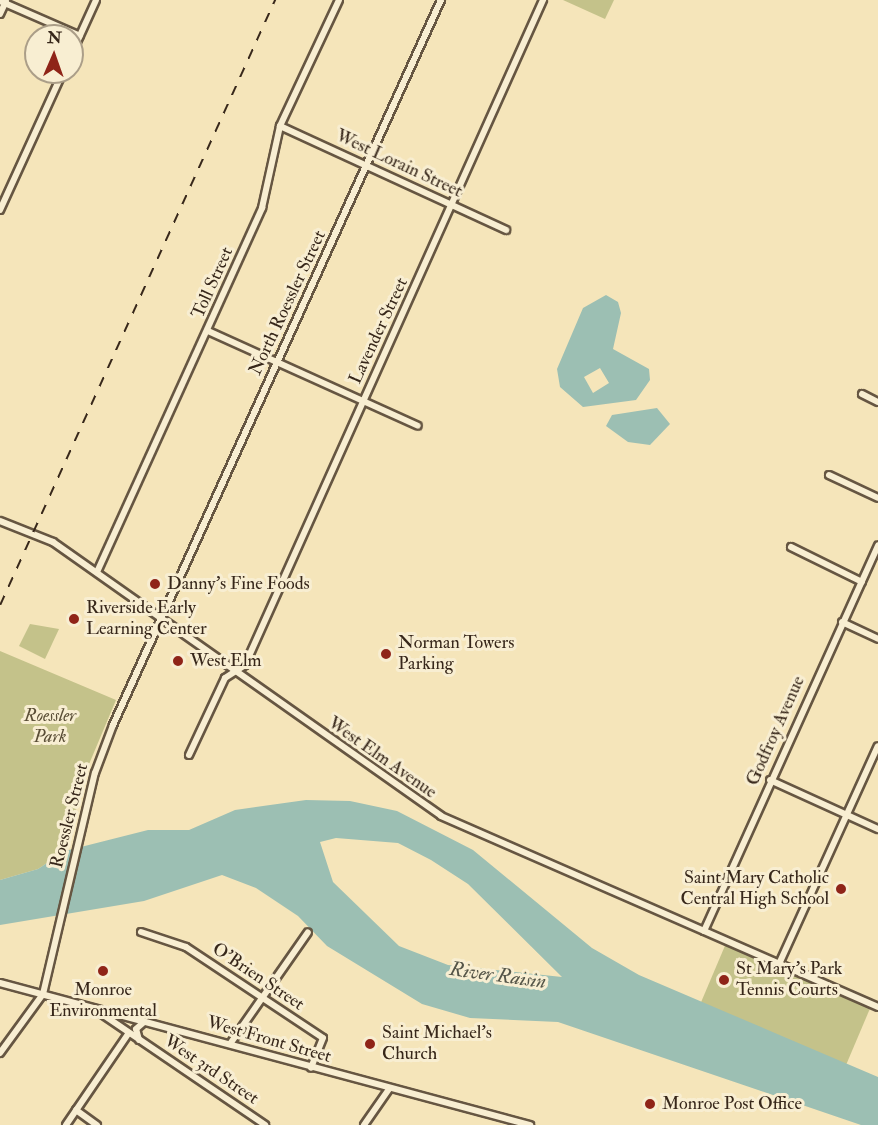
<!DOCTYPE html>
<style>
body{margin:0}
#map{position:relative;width:878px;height:1125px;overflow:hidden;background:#f5e5ba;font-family:"IM FELL Double Pica",serif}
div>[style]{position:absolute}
.green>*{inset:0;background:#c4c28a;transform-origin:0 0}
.water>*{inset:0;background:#9cbfb3}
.roads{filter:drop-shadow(2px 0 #665642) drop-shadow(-2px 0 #665642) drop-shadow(0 2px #665642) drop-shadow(0 -2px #665642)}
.minor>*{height:6px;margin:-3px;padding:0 3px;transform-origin:3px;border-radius:3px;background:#f8eed2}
.rail>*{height:1.5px;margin-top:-0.75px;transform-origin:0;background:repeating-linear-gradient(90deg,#37271a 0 10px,transparent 0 20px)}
.dots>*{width:16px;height:16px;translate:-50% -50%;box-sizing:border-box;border:3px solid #f8eed2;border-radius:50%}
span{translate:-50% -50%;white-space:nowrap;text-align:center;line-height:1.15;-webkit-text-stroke:6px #f8eed2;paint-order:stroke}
.street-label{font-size:18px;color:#37271a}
.poi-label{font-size:18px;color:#37271a}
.left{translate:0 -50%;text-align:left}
.right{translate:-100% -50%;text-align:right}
.park-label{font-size:18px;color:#5a4e36;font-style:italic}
.water-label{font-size:20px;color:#555548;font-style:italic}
.north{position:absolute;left:24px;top:24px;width:60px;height:60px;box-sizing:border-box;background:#f8eed2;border:2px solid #ab9e88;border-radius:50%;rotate:2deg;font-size:16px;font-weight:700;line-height:24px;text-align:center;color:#37271a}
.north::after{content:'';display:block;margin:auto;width:21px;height:27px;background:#8f2418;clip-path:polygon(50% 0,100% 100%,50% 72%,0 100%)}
</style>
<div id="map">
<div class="green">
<div style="clip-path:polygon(563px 0,614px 0,605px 19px)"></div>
<div style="clip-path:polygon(30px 624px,59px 629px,45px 659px,19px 646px)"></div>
<div style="clip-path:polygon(0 651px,116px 700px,87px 769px,65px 851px,38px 869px,0 880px)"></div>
<div style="left:727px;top:941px;width:158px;height:70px;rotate:23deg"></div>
</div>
<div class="water">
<div style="clip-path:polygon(evenodd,606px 295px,618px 302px,621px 313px,613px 349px,649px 369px,650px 380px,636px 400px,583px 407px,560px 387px,557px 369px,583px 308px,606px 295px,600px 368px,609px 383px,593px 393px,584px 377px,600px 368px)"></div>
<div style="clip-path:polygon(657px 408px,670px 424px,650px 445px,628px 442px,606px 426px,612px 415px)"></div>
<div style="clip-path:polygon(evenodd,306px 800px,350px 801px,397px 811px,473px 850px,592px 948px,639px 975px,878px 1077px,878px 1125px,861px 1125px,558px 1022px,470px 1018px,422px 1004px,327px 946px,298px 916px,256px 888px,222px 875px,144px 901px,0 925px,0 880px,38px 869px,65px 851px,148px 830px,189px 830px,235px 810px,306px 800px,336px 838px,398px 843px,431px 860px,468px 884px,562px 977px,448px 965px,399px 946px,333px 882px,320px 842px,336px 838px)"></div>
</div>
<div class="roads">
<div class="minor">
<div style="left:0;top:1px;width:87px;rotate:23.6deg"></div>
<div style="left:0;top:14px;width:14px;rotate:-65deg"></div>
<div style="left:72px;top:53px;width:58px;rotate:-65.6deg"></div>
<div style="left:280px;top:126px;width:249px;rotate:24.7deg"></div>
<div style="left:0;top:210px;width:152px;rotate:-65.5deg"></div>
<div style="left:208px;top:331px;width:230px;rotate:24.3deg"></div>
<div style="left:862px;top:394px;width:18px;rotate:27deg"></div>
<div style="left:829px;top:475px;width:54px;rotate:25.1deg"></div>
<div style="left:0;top:521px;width:57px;rotate:21.6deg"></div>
<div style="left:53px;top:542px;width:475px;rotate:35.2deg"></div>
<div style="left:441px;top:816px;width:477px;rotate:23.6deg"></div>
<div style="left:791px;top:547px;width:79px;rotate:26.2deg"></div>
<div style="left:97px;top:572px;width:400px;rotate:-65.6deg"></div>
<div style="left:262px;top:208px;width:84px;rotate:-77.6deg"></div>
<div style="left:280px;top:126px;width:139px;rotate:-64.9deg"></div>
<div style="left:842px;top:622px;width:40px;rotate:25deg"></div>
<div style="left:189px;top:755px;width:85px;rotate:-64.9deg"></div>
<div style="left:225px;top:678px;width:24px;rotate:-33deg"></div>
<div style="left:245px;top:665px;width:729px;rotate:-65.86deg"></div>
<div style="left:770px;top:780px;width:119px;rotate:24.4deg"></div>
<div style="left:704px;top:931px;width:423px;rotate:-65.7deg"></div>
<div style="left:141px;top:932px;width:47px;rotate:18.4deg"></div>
<div style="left:186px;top:947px;width:164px;rotate:33.6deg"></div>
<div style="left:323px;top:1038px;width:32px;rotate:112deg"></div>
<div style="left:779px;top:964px;width:239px;rotate:-65.6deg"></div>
<div style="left:0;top:983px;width:549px;rotate:15deg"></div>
<div style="left:99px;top:1012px;width:201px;rotate:34.2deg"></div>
<div style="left:139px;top:1040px;width:11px;rotate:-105deg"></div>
<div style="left:136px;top:1029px;width:11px;rotate:-41deg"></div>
<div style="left:230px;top:1044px;width:136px;rotate:-55.1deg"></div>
<div style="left:0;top:1053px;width:73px;rotate:-53.9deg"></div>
<div style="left:43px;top:994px;width:227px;rotate:-76.8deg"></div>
<div style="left:95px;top:773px;width:51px;rotate:-69.4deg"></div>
<div style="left:113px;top:725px;width:796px;rotate:-65.66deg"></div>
<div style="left:76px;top:1110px;width:26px;rotate:36deg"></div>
<div style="left:66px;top:1125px;width:110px;rotate:-55.7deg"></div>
<div style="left:364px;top:1125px;width:44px;rotate:-55.2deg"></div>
</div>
</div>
<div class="rail">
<div style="left:0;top:605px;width:665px;rotate:-65.56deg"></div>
</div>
<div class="dots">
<div style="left:155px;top:584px;background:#8f2418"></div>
<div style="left:74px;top:619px;background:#8f2418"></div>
<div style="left:386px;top:654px;background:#8f2418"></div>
<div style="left:178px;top:661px;background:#8f2418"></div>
<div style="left:841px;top:889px;background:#8f2418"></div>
<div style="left:103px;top:971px;background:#8f2418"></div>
<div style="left:724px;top:980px;background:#8f2418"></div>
<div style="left:370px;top:1044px;background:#8f2418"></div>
<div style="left:650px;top:1104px;background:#8f2418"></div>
</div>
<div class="street-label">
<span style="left:399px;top:164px;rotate:25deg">West Lorain Street</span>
<span style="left:213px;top:283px;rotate:-66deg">Toll Street</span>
<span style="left:288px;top:303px;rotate:-65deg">North Roessler Street</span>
<span style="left:379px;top:331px;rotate:-65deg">Lavender Street</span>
<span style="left:776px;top:731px;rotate:-66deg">Godfroy Avenue</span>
<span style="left:382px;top:758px;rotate:35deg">West Elm Avenue</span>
<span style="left:70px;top:816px;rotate:-76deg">Roessler Street</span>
<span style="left:258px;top:977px;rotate:34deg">O'Brien Street</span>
<span style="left:269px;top:1040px;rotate:16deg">West Front Street</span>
<span style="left:211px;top:1070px;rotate:34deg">West 3rd Street</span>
</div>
<div class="poi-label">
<span class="left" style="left:167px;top:584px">Danny's Fine Foods</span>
<span class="left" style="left:86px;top:619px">Riverside Early<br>Learning Center</span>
<span class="left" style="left:398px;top:654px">Norman Towers<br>Parking</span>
<span class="left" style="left:190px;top:661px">West Elm</span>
<span class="right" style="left:829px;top:889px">Saint Mary Catholic<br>Central High School</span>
<span class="left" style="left:736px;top:980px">St Mary's Park<br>Tennis Courts</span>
<span style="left:103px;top:1001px">Monroe<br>Environmental</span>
<span class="left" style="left:382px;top:1044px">Saint Michael's<br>Church</span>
<span class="left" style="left:662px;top:1104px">Monroe Post Office</span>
</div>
<div class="park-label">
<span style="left:50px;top:727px">Roessler<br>Park</span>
</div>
<div class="water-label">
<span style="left:498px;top:975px;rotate:8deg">River Raisin</span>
</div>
<div class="north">N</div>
</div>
